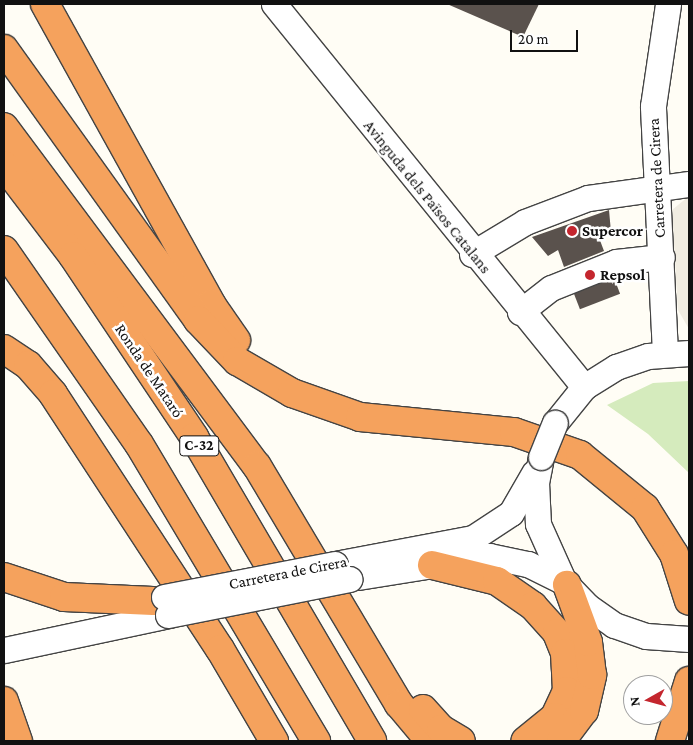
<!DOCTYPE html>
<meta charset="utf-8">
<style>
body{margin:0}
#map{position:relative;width:693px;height:745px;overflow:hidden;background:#fffdf5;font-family:"Crimson Pro",serif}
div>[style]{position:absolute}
.green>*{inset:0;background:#d5ebbd}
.plaza>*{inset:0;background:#f1ede2}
.building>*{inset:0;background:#5a524d;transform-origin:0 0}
.roads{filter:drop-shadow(1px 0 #444) drop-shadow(-1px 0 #444) drop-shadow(0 1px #444) drop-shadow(0 -1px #444)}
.minor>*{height:25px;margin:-12.5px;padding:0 12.5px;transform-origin:12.5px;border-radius:12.5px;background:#fff}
.highway>*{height:28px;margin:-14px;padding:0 14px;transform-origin:14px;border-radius:14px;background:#f5a25d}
.bridges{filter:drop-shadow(1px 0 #444) drop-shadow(-1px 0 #444) drop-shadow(0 1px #444) drop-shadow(0 -1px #444)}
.minor-bridge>*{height:25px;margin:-12.5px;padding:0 12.5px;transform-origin:12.5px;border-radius:12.5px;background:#fff}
.dots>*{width:14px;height:14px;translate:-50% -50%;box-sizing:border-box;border:2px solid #fff;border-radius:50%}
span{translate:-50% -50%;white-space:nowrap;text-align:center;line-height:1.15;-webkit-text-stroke:5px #fff;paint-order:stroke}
.shield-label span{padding:1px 4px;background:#fff;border:1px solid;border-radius:4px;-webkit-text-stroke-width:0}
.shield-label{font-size:15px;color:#111;font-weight:700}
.street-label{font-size:16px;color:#111}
.poi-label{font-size:16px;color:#111;font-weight:700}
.left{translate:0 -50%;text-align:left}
.frame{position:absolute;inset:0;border:5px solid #111;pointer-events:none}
.north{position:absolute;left:623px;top:675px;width:50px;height:50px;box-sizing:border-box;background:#fff;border:1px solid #a0a0a0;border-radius:50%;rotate:263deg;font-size:14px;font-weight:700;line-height:20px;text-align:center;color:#111}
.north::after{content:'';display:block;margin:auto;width:18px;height:22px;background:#c4262e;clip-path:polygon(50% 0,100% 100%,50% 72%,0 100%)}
.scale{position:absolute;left:510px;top:30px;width:68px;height:22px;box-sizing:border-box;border:2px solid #111;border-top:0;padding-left:6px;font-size:15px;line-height:18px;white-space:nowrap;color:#111;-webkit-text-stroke:4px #fff;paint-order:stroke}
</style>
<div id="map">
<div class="green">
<div style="clip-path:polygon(689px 381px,689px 473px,648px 434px,607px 405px,653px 383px)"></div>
</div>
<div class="plaza">
<div style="clip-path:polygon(689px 196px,689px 329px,678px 310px,672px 210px)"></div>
</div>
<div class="building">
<div style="clip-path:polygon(447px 4px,539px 4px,523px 37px)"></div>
<div style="clip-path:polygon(609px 210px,611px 232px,598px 235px,604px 251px,564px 267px,558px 250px,548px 256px,532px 237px)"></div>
<div style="left:614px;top:278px;width:17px;height:43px;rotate:69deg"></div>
</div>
<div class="roads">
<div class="minor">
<div style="left:274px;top:4px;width:493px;rotate:51deg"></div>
<div style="left:472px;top:254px;width:62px;rotate:-31.1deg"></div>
<div style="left:525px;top:222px;width:67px;rotate:-20.9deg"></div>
<div style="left:588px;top:198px;width:102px;rotate:-7.9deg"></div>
<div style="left:520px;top:312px;width:39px;rotate:-38deg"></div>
<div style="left:551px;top:288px;width:70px;rotate:-21.8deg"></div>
<div style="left:616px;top:262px;width:46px;rotate:-6.2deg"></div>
<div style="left:665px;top:353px;width:247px;rotate:-92.8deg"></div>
<div style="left:653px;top:106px;width:103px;rotate:-81.6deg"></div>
<div style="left:555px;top:423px;width:46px;rotate:-51.1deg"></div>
<div style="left:584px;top:387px;width:38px;rotate:-32deg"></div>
<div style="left:616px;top:367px;width:34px;rotate:-19deg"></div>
<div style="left:648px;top:356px;width:41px;rotate:-4.2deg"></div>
<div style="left:541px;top:457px;width:25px;rotate:101deg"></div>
<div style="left:536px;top:482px;width:42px;rotate:87.3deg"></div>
<div style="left:538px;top:524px;width:64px;rotate:65.9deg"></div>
<div style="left:564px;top:582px;width:33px;rotate:46deg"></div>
<div style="left:587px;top:606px;width:33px;rotate:35deg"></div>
<div style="left:614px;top:625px;width:34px;rotate:19deg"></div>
<div style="left:646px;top:636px;width:43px;rotate:4deg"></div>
<div style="left:335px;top:564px;width:140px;rotate:-10.7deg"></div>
<div style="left:473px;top:538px;width:45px;rotate:-33.3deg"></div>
<div style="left:511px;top:513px;width:46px;rotate:-60.1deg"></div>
<div style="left:358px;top:577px;width:133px;rotate:-9.1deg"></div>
<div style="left:489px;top:556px;width:40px;rotate:12deg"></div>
<div style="left:528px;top:564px;width:40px;rotate:26.6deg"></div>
<div style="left:4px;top:650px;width:168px;rotate:-12deg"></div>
</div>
<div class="highway">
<div style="left:45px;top:4px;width:343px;rotate:61deg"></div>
<div style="left:211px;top:304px;width:44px;rotate:55.2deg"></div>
<div style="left:4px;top:49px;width:333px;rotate:54.4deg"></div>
<div style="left:198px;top:320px;width:57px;rotate:46.4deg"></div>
<div style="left:237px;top:361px;width:64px;rotate:30.2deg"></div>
<div style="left:292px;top:393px;width:72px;rotate:19.4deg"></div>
<div style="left:360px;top:417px;width:155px;rotate:5.6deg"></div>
<div style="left:514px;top:432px;width:70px;rotate:19.2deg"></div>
<div style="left:580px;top:455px;width:84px;rotate:39.2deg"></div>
<div style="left:645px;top:508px;width:54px;rotate:57.8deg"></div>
<div style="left:674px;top:554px;width:49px;rotate:72.3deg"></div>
<div style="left:4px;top:127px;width:423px;rotate:53.3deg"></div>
<div style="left:257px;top:466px;width:277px;rotate:59.2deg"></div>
<div style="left:399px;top:704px;width:48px;rotate:50deg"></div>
<div style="left:4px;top:165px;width:114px;rotate:52.8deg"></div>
<div style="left:73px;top:256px;width:218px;rotate:56.2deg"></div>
<div style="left:194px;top:437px;width:352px;rotate:59.6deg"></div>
<div style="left:4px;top:250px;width:236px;rotate:55.2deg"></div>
<div style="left:139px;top:444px;width:346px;rotate:59.2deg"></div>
<div style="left:4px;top:349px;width:29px;rotate:34deg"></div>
<div style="left:28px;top:365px;width:38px;rotate:49deg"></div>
<div style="left:53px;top:394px;width:305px;rotate:56.8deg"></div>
<div style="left:220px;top:649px;width:107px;rotate:59.6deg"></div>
<div style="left:432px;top:565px;width:67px;rotate:13.8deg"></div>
<div style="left:497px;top:581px;width:44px;rotate:34.8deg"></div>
<div style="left:533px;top:606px;width:36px;rotate:48deg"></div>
<div style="left:557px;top:633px;width:22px;rotate:68deg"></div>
<div style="left:565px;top:653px;width:38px;rotate:87deg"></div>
<div style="left:567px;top:691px;width:29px;rotate:115deg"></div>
<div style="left:555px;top:717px;width:38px;rotate:141deg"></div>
<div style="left:4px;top:577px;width:63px;rotate:18.4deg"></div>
<div style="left:64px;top:597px;width:89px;rotate:2.6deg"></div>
<div style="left:4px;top:701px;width:42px;rotate:70.7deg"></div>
<div style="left:423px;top:709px;width:27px;rotate:48deg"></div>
<div style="left:441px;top:729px;width:23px;rotate:31deg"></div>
<div style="left:561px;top:741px;width:38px;rotate:-53deg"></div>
<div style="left:584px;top:711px;width:37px;rotate:-77deg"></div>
<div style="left:592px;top:675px;width:33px;rotate:-97deg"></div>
<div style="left:588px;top:642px;width:61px;rotate:-110.2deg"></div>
<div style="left:670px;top:741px;width:63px;rotate:-72.4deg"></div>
</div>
</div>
<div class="bridges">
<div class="minor-bridge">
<div style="left:541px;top:457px;width:37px;rotate:-68deg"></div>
<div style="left:164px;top:597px;width:174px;rotate:-10.9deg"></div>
<div style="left:168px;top:615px;width:185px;rotate:-11.2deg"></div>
</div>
</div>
<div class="dots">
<div style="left:572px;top:231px;background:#c4262e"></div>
<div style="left:590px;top:275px;background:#c4262e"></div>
</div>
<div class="shield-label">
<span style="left:199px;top:446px">C-32</span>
</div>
<div class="street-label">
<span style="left:657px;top:178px;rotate:-93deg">Carretera de Cirera</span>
<span style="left:427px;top:197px;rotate:51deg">Avinguda dels Països Catalans</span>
<span style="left:149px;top:371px;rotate:56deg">Ronda de Mataró</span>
<span style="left:288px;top:573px;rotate:-11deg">Carretera de Cirera</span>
</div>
<div class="poi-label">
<span class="left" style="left:582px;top:231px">Supercor</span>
<span class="left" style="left:600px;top:275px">Repsol</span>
</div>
<div class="frame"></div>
<div class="north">N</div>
<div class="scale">20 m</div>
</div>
